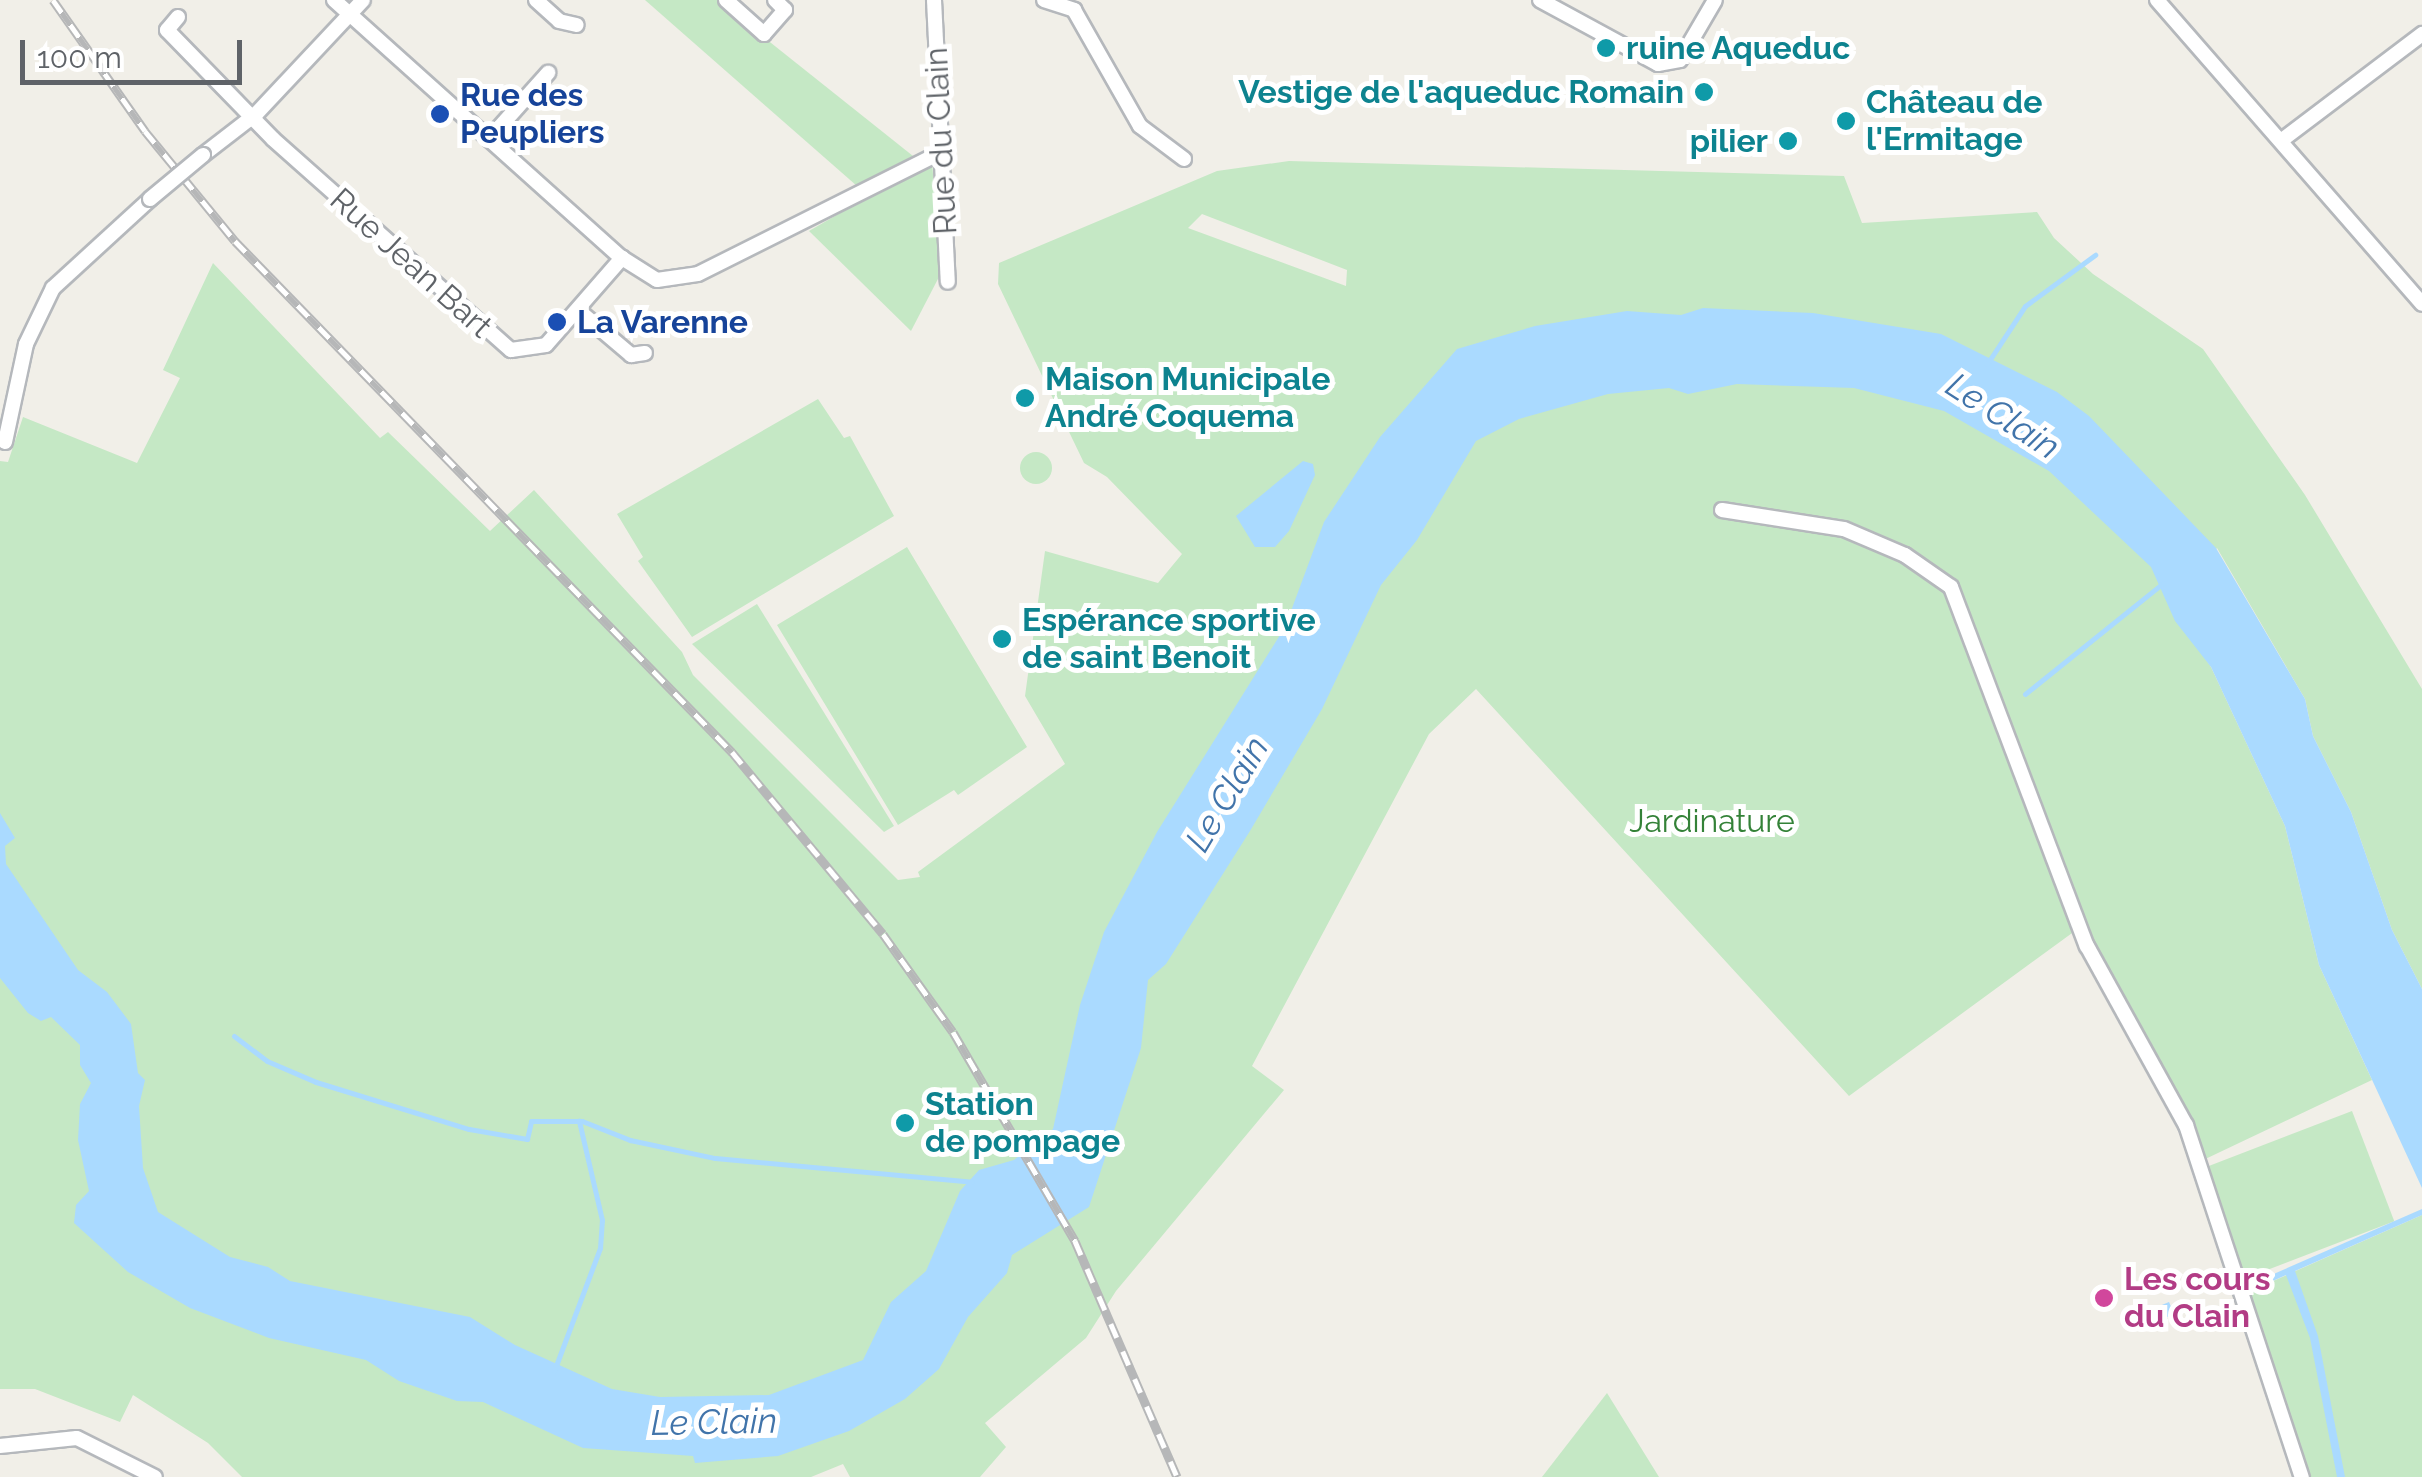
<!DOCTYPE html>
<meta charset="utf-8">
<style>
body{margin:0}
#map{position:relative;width:2422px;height:1477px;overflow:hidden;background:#f1efe8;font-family:Raleway,sans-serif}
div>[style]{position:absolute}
.green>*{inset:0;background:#c5e8c5;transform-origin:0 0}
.round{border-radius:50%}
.water>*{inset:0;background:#aadaff;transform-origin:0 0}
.stream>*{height:5px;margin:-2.5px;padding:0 2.5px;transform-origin:2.5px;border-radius:2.5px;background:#aadaff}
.roads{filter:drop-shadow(2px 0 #b5b8bc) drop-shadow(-2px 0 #b5b8bc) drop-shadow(0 2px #b5b8bc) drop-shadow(0 -2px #b5b8bc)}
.minor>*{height:14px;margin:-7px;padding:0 7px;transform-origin:7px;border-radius:7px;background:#fff}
.rail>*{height:9px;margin-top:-4.5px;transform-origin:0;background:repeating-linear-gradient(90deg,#fff 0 15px,#b6b7b8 0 30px);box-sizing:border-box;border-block:2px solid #b6b7b8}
.bridges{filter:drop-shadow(2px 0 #b5b8bc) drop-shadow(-2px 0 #b5b8bc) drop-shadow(0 2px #b5b8bc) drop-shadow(0 -2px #b5b8bc)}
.minor-bridge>*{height:14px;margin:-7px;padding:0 7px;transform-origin:7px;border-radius:7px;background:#fff}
.dots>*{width:28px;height:28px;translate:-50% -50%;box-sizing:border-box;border:5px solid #fff;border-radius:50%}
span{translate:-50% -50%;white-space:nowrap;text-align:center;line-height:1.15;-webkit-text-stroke:10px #fff;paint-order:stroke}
.culture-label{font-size:32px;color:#0d838f;font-weight:700}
.left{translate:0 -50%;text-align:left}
.right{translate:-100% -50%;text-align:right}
.transit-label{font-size:32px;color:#164399;font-weight:700}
.street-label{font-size:32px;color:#5f6368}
.park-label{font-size:32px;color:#348238}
.hotel-label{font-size:32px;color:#b23c85;font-weight:700}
.water-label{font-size:35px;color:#4174aa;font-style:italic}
.scale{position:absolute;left:20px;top:40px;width:222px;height:45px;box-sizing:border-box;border:5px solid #5f6368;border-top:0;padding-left:12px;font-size:30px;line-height:35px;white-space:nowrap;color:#5f6368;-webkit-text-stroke:8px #fff;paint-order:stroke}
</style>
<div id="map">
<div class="green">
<div style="clip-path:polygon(645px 0,717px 0,913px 156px,857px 186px)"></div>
<div style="clip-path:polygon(932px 160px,940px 275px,911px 331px,809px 231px)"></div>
<div style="clip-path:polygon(evenodd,1289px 161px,1844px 176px,1862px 223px,2037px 212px,2054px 238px,2093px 274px,2203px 349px,2305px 495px,2422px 689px,2422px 989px,2392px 930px,2351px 812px,2313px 736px,2305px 699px,2217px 548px,2171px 607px,2211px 667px,2285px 826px,2319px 965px,2372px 1080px,2199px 1162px,2079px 928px,1849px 1096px,1476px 689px,1429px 734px,1252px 1066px,1284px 1090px,1116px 1291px,1086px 1338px,985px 1423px,1006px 1447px,980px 1477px,850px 1477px,843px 1464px,811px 1477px,242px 1477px,208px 1443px,133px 1395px,120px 1422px,35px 1389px,0 1389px,0 461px,8px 462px,23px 417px,137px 463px,180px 378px,163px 370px,213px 263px,380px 438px,388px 432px,490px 531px,534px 490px,682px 652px,693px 675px,898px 880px,920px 877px,918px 872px,1065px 764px,1025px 696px,1045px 551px,1158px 583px,1182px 554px,1107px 477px,1084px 463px,998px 284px,999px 263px,1217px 171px,1289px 161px,1202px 214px,1347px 270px,1346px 286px,1188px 228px,1202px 214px)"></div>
<div style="clip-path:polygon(818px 399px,844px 438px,850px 436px,894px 516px,692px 637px,638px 561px,643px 557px,617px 514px)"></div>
<div class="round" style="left:1020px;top:452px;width:32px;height:32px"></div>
<div style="clip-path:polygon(907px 547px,1027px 747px,958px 795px,954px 790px,898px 825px,777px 625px)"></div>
<div style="clip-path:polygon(757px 604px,894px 826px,884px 832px,692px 644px)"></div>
<div style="left:2352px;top:1111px;width:118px;height:161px;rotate:69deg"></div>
<div style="clip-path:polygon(2422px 1215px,2422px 1477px,2302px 1477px,2246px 1293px)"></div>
<div style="clip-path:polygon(1607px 1393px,1659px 1477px,1542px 1477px)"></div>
</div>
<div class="water">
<div style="clip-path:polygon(1703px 308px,1813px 313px,1941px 334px,2057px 392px,2089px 416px,2216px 548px,2305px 699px,2313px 736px,2351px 812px,2392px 930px,2422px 989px,2422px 1188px,2319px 965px,2285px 826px,2211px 667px,2175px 621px,2151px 567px,2049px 471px,1944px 411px,1854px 388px,1737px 384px,1688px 394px,1669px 388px,1608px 394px,1519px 419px,1476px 441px,1417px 540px,1381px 585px,1322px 709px,1250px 831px,1166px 964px,1148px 980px,1141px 1048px,1089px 1207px,1012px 1255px,1007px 1273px,968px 1317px,939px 1369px,905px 1399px,849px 1431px,778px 1456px,695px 1463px,693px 1456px,583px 1448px,483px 1402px,457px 1401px,399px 1381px,366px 1360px,269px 1338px,190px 1308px,128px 1272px,74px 1223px,76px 1205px,89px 1191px,78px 1140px,80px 1104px,91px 1083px,80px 1065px,80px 1045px,51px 1017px,41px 1021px,28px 1013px,0 978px,0 813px,15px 838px,5px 846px,6px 864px,78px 970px,107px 992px,131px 1024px,138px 1073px,145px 1080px,139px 1106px,143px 1168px,158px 1212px,230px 1257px,268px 1267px,290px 1281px,470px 1317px,515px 1345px,612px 1389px,660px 1397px,769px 1395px,863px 1360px,891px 1302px,926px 1271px,960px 1191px,979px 1170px,1014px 1160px,1053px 1129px,1080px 1005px,1104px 932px,1157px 832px,1285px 627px,1324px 522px,1380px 437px,1457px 349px,1535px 326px,1627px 311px,1681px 315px)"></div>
<div style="clip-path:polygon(1303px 461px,1313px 464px,1315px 475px,1289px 531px,1275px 547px,1255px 547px,1236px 516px)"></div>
<div style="clip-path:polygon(2422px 1209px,2422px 1215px,2295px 1271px,2318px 1336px,2345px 1477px,2337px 1477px,2310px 1338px,2286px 1275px,2246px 1293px,2244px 1287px)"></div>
<div style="left:2169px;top:1302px;width:13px;height:29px;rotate:67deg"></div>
</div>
<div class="stream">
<div style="left:1987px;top:364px;width:69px;rotate:-56.8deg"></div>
<div style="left:2025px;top:306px;width:87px;rotate:-36.1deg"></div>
<div style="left:2025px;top:694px;width:177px;rotate:-38.8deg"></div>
<div style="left:234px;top:1036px;width:41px;rotate:37.1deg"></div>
<div style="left:267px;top:1061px;width:53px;rotate:23.2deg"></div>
<div style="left:316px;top:1082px;width:160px;rotate:17.1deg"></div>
<div style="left:469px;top:1129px;width:59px;rotate:9.8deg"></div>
<div style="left:527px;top:1139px;width:18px;rotate:-77deg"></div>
<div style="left:531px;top:1121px;width:51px"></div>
<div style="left:582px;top:1121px;width:52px;rotate:21.6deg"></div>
<div style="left:630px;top:1140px;width:87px;rotate:12deg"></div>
<div style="left:715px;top:1158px;width:258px;rotate:5.3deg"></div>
<div style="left:554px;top:1371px;width:131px;rotate:-69.5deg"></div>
<div style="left:600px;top:1248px;width:28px;rotate:-86deg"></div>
<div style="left:602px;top:1220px;width:102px;rotate:-103.1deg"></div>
</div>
<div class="roads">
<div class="minor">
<div style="left:334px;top:0;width:387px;rotate:41.9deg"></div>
<div style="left:622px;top:258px;width:41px;rotate:32.2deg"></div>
<div style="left:657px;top:280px;width:41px;rotate:-8.3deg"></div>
<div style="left:698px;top:274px;width:273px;rotate:-26.6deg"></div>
<div style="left:536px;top:0;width:31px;rotate:42deg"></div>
<div style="left:559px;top:21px;width:18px;rotate:13deg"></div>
<div style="left:726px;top:0;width:51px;rotate:41.8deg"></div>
<div style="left:764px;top:34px;width:32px;rotate:-49deg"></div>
<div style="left:785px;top:10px;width:14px;rotate:-135deg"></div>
<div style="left:934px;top:0;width:282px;rotate:87.2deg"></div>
<div style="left:1044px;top:0;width:32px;rotate:18deg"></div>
<div style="left:1074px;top:10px;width:133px;rotate:60.4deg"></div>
<div style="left:1140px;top:126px;width:55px;rotate:36.9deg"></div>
<div style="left:1540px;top:0;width:134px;rotate:28.5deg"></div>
<div style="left:1658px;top:64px;width:22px;rotate:-10deg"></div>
<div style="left:1680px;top:60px;width:69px;rotate:-59.7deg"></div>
<div style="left:2157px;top:0;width:403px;rotate:48.9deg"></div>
<div style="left:178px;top:17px;width:17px;rotate:130deg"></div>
<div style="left:167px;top:30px;width:152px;rotate:45.8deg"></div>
<div style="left:273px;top:139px;width:318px;rotate:41.6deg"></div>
<div style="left:511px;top:350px;width:35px;rotate:-8deg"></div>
<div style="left:546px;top:345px;width:116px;rotate:-48.9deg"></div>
<div style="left:489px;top:139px;width:89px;rotate:-48.2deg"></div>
<div style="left:2282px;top:140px;width:176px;rotate:-37.1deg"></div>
<div style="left:203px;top:155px;width:67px;rotate:-37.7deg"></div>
<div style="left:256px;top:114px;width:156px;rotate:-46.8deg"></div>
<div style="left:578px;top:310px;width:70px;rotate:40.3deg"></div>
<div style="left:631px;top:355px;width:14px;rotate:-8deg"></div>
<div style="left:5px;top:442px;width:100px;rotate:-77.9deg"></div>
<div style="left:26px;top:344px;width:62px;rotate:-64.3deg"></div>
<div style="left:53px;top:288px;width:132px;rotate:-42.5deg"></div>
<div style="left:1722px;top:510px;width:123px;rotate:8.9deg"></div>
<div style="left:1844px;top:529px;width:66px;rotate:23.1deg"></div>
<div style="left:1905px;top:555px;width:56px;rotate:34.8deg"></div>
<div style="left:1951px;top:587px;width:384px;rotate:69.3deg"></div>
<div style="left:2087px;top:946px;width:205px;rotate:61.1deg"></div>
<div style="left:2186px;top:1125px;width:371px;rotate:71.8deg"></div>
<div style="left:0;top:1446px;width:77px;rotate:-5.9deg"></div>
<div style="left:77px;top:1438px;width:87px;rotate:26.6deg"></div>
</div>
</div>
<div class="rail">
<div style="left:53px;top:0;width:160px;rotate:54.9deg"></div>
<div style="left:145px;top:131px;width:142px;rotate:50.7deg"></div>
<div style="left:235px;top:241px;width:713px;rotate:45.8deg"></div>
<div style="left:732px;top:752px;width:236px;rotate:50.3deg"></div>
<div style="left:883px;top:934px;width:120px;rotate:54.5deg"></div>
<div style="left:953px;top:1032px;width:242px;rotate:59.7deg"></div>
<div style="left:1075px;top:1241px;width:257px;rotate:66.6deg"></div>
</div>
<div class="bridges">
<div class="minor-bridge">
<div style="left:150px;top:199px;width:69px;rotate:-39.7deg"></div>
</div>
</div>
<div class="dots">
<div style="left:1606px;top:48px;background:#0f9aa8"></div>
<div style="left:1704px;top:92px;background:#0f9aa8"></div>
<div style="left:440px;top:114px;background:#1a4fb4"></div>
<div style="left:1846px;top:121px;background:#0f9aa8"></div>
<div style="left:1788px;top:141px;background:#0f9aa8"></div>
<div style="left:557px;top:322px;background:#1a4fb4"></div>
<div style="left:1025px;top:398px;background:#0f9aa8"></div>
<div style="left:1002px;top:639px;background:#0f9aa8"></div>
<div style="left:905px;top:1123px;background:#0f9aa8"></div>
<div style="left:2104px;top:1298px;background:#d1479c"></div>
</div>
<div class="culture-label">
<span class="left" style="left:1626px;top:48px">ruine Aqueduc</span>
<span class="right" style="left:1684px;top:92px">Vestige de l'aqueduc Romain</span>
<span class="left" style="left:1866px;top:121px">Château de<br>l'Ermitage</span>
<span class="right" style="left:1768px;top:141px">pilier</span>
<span class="left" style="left:1045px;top:398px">Maison Municipale<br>André Coquema</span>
<span class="left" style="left:1022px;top:639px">Espérance sportive<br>de saint Benoit</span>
<span class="left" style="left:925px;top:1123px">Station<br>de pompage</span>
</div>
<div class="transit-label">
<span class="left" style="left:460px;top:114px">Rue des<br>Peupliers</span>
<span class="left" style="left:577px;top:322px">La Varenne</span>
</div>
<div class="street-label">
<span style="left:941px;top:141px;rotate:-93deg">Rue du Clain</span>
<span style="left:411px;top:263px;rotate:42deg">Rue Jean Bart</span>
</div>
<div class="park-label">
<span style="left:1712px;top:821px">Jardinature</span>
</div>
<div class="hotel-label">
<span class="left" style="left:2124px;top:1298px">Les cours<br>du Clain</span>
</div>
<div class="water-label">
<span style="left:2003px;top:416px;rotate:33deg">Le Clain</span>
<span style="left:1227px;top:794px;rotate:-59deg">Le Clain</span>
<span style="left:714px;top:1422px;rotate:-1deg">Le Clain</span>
</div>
<div class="scale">100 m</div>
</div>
